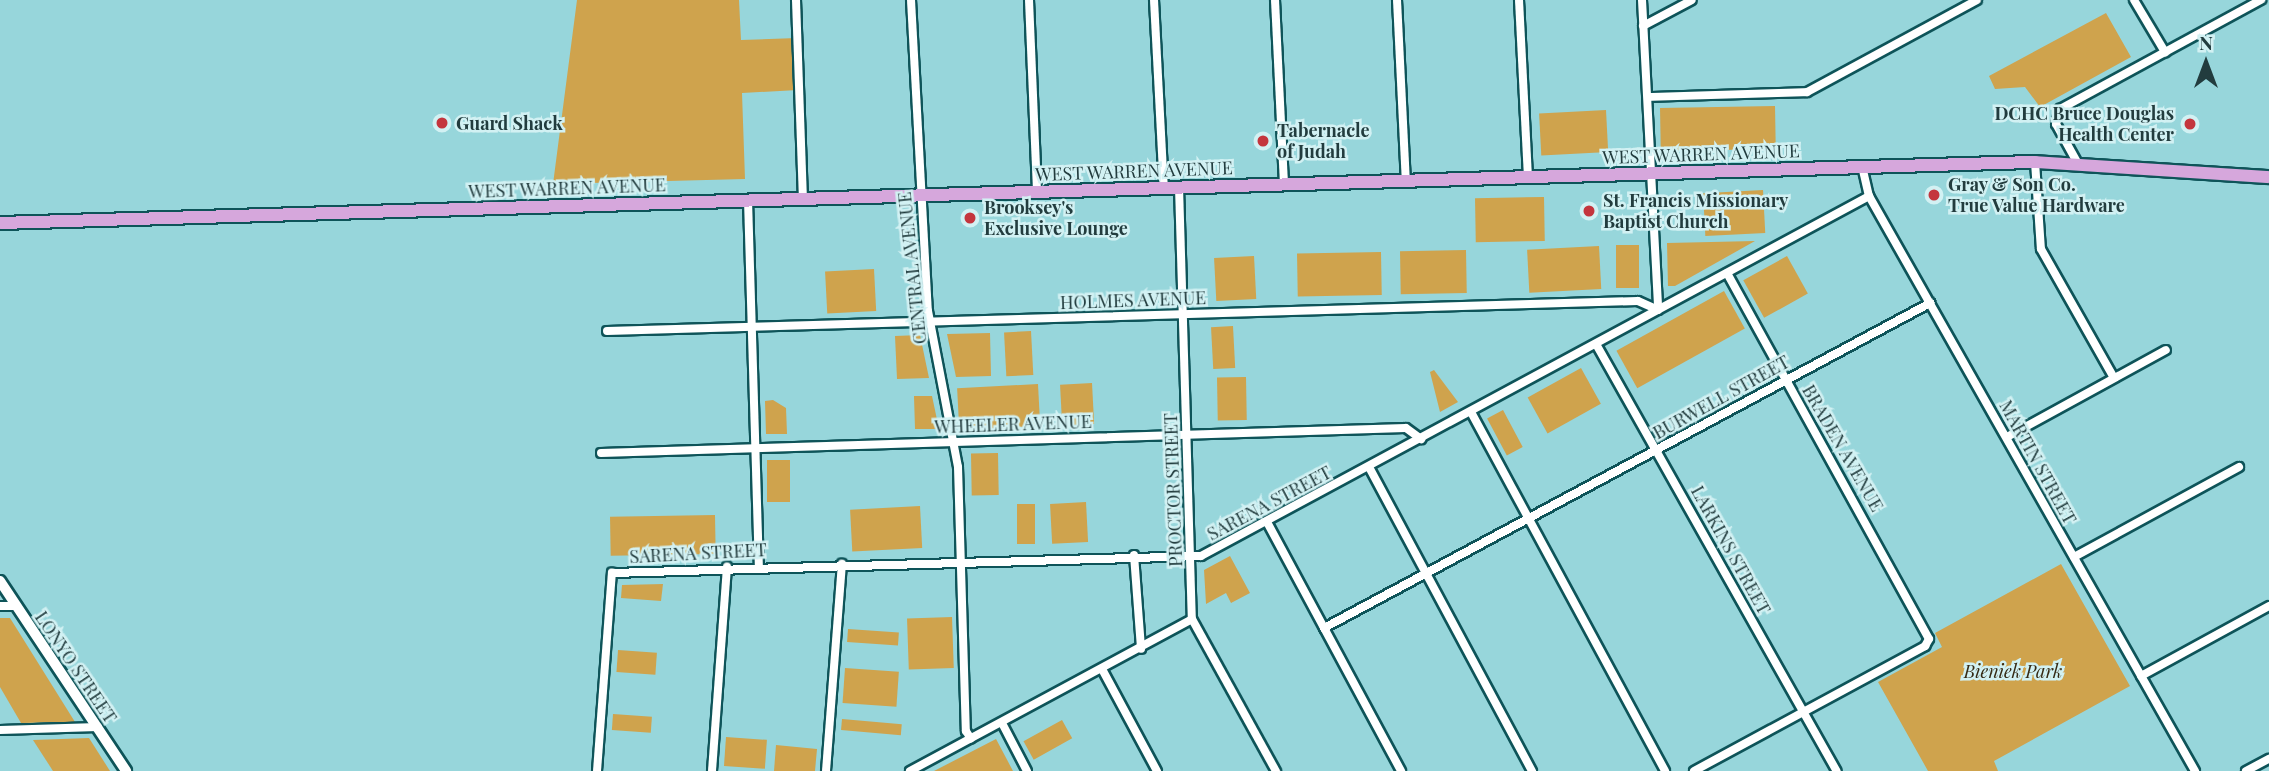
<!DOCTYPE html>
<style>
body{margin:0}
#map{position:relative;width:2269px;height:771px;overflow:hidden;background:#97d6db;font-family:"Playfair Display",serif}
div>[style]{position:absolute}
.green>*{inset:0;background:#cfa34d;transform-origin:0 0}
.roads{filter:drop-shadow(2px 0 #0e5459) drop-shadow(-2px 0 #0e5459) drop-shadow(0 2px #0e5459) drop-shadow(0 -2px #0e5459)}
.minor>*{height:8px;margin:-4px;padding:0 4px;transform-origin:4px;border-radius:4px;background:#fff}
.tertiary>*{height:10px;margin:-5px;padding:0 5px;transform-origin:5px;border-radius:5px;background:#fff}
.primary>*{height:12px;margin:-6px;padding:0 6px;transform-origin:6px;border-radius:6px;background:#d6a7dc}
.dots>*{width:19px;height:19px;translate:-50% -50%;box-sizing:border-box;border:4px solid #d2f1f3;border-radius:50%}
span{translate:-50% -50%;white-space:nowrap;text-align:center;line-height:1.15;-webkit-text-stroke:5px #d2f1f3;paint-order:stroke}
.poi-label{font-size:18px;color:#223c3e;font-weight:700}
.right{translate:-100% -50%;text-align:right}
.left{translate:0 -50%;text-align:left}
.street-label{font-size:18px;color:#223c3e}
.park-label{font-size:18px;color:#352a14;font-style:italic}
.north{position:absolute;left:2171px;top:28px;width:70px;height:70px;-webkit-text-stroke:5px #d2f1f3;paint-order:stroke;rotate:0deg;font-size:19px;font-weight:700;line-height:28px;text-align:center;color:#223c3e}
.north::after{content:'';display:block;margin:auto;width:24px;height:32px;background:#223c3e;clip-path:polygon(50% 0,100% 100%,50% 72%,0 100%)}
</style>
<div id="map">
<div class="green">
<div style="clip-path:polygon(577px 0,739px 0,741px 40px,797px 38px,798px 90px,742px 93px,745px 179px,553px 184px)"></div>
<div style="clip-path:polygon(2106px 13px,2131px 57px,2040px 107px,2025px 87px,1995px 89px,1989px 76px)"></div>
<div style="left:1775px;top:106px;width:43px;height:115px;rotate:89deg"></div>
<div style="left:1606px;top:110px;width:42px;height:67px;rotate:87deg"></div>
<div style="left:1763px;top:190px;width:43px;height:60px;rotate:87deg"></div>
<div style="left:1544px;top:197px;width:44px;height:69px;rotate:89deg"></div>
<div style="clip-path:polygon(1755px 241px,1675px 286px,1668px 286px,1667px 243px)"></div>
<div style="left:1616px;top:245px;width:23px;height:43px"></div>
<div style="left:1599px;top:246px;width:43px;height:72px;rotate:87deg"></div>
<div style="left:1466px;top:250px;width:43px;height:66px;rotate:89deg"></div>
<div style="left:1381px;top:252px;width:43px;height:84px;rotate:89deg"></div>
<div style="left:1254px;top:256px;width:43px;height:40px;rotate:87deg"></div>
<div style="left:1787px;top:256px;width:43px;height:50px;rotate:61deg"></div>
<div style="left:874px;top:269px;width:42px;height:49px;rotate:87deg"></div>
<div style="left:1724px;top:291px;width:43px;height:123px;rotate:61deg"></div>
<div style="left:1233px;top:326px;width:42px;height:22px;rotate:87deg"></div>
<div style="left:1031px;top:331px;width:44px;height:27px;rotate:87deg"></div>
<div style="clip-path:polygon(990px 333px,991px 376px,956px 377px,947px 334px)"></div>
<div style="clip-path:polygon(920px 335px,929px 378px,897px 379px,895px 336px)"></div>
<div style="left:1581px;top:368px;width:41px;height:61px;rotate:61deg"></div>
<div style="clip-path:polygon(1434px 370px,1458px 402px,1440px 412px,1430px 372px)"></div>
<div style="left:1246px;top:377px;width:43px;height:29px;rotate:89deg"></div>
<div style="left:1092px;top:383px;width:41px;height:32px;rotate:87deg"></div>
<div style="left:1038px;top:384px;width:42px;height:81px;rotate:87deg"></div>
<div style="clip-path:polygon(914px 396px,932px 396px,939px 429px,915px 429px)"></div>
<div style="clip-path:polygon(773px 400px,786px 408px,787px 434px,766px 434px,765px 401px)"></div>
<div style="left:1503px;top:410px;width:42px;height:18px;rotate:62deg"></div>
<div style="left:998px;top:453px;width:42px;height:27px;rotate:89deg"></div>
<div style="left:767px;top:460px;width:23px;height:42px"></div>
<div style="left:1086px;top:502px;width:40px;height:36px;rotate:87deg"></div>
<div style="left:1017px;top:504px;width:18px;height:40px"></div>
<div style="left:920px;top:506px;width:42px;height:70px;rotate:87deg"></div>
<div style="left:715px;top:515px;width:39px;height:105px;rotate:89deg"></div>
<div style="clip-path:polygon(1230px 556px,1250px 593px,1231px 603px,1226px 593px,1206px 604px,1204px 570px)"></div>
<div style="clip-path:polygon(2061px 564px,2130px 686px,1994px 761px,1998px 771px,1928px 771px,1878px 682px,1942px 647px,1935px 633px)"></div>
<div style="clip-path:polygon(663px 584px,661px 601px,621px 598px,622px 585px)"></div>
<div style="left:952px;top:617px;width:51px;height:45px;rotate:88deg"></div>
<div style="clip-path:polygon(0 618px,10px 618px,75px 722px,21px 723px,0 687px)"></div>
<div style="left:848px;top:629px;width:51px;height:13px;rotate:4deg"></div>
<div style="left:618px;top:650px;width:39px;height:22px;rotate:4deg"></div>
<div style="left:845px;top:668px;width:54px;height:35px;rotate:4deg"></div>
<div style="left:613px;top:714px;width:39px;height:16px;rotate:4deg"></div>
<div style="left:842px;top:719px;width:60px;height:11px;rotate:5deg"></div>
<div style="left:1062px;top:720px;width:21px;height:44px;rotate:61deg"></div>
<div style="left:726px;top:737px;width:41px;height:29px;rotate:4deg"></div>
<div style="clip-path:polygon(89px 738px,110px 771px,53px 771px,33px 740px)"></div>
<div style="clip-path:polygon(996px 739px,1013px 771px,934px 771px)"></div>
<div style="clip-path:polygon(776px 745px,817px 749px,815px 771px,774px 771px)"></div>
</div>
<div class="roads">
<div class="minor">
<div style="left:796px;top:0;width:199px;rotate:88deg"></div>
<div style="left:911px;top:0;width:311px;rotate:86.9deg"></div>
<div style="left:928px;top:311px;width:159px;rotate:79.1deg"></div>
<div style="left:958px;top:467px;width:264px;rotate:88.3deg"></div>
<div style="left:966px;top:731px;width:9px;rotate:58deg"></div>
<div style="left:1029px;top:0;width:192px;rotate:87.6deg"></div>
<div style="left:1154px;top:0;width:188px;rotate:87deg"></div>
<div style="left:1275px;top:0;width:184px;rotate:87.2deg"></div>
<div style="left:1397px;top:0;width:181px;rotate:87.2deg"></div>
<div style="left:1519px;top:0;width:177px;rotate:87.1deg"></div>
<div style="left:1642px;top:0;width:310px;rotate:87deg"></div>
<div style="left:2134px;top:0;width:61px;rotate:59.2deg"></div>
<div style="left:1643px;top:26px;width:55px;rotate:-28deg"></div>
<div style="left:1648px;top:97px;width:159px;rotate:-1.8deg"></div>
<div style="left:1807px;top:92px;width:193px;rotate:-28.4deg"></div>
<div style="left:2035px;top:162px;width:87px;rotate:86.1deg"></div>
<div style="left:2041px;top:249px;width:148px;rotate:60.5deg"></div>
<div style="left:2077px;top:162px;width:43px;rotate:-118.9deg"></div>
<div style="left:2056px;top:124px;width:16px;rotate:-75deg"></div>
<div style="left:2060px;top:109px;width:229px;rotate:-28.5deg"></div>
<div style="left:1862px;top:166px;width:31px;rotate:77deg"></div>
<div style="left:1869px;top:196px;width:661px;rotate:60.45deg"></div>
<div style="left:1179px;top:187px;width:432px;rotate:88.3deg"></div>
<div style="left:1192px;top:619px;width:174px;rotate:61.1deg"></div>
<div style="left:748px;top:200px;width:366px;rotate:88.3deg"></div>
<div style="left:607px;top:331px;width:1031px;rotate:-1.67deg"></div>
<div style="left:1638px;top:301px;width:22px;rotate:24deg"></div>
<div style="left:1596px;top:344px;width:490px;rotate:60.6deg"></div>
<div style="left:1471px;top:412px;width:408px;rotate:61.6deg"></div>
<div style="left:2007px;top:437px;width:181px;rotate:-28.7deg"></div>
<div style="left:601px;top:453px;width:805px;rotate:-1.78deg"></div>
<div style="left:1406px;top:428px;width:19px;rotate:36deg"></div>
<div style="left:1369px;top:467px;width:345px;rotate:61.8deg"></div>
<div style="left:1267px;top:522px;width:283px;rotate:61.7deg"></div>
<div style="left:1134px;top:555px;width:94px;rotate:85.7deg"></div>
<div style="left:2074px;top:557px;width:188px;rotate:-28.6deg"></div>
<div style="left:0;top:606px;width:16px"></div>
<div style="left:1324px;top:628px;width:688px;rotate:-28.2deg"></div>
<div style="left:1102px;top:669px;width:116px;rotate:61.7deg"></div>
<div style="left:2141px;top:676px;width:146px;rotate:-28.7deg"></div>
<div style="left:1002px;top:723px;width:54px;rotate:62.5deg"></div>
<div style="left:0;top:730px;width:98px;rotate:-1.8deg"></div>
<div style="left:597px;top:771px;width:199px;rotate:-85.7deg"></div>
<div style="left:612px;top:573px;width:589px;rotate:-1.65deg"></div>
<div style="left:1201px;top:556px;width:759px;rotate:-28.32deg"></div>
<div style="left:712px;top:771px;width:205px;rotate:-85.8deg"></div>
<div style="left:826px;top:771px;width:208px;rotate:-85.6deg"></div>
<div style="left:910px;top:771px;width:320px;rotate:-28.3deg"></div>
<div style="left:1694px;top:771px;width:263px;rotate:-28.4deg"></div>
<div style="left:1925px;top:646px;width:8px;rotate:-60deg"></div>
<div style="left:1929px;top:639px;width:418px;rotate:-118.9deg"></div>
<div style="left:2246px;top:771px;width:26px;rotate:-28deg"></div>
</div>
<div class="tertiary">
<div style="left:0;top:581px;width:228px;rotate:56.4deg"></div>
</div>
<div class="primary">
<div style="left:0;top:223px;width:2036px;rotate:-1.72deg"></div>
<div style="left:2035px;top:162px;width:234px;rotate:3.7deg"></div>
</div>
</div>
<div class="dots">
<div style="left:442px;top:123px;background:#c4353d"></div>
<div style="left:2190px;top:124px;background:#c4353d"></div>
<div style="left:1263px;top:141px;background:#c4353d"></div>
<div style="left:1934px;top:195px;background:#c4353d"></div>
<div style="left:1589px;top:211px;background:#c4353d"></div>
<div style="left:970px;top:218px;background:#c4353d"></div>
</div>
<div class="poi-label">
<span class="right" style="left:2174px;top:124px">DCHC Bruce Douglas<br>Health Center</span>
<span class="left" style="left:456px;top:123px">Guard Shack</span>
<span class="left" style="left:1277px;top:141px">Tabernacle<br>of Judah</span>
<span class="left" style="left:1948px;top:195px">Gray &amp; Son Co.<br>True Value Hardware</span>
<span class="left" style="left:1603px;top:211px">St. Francis Missionary<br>Baptist Church</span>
<span class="left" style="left:984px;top:218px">Brooksey's<br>Exclusive Lounge</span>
</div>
<div class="street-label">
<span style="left:1701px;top:154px;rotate:-2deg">WEST WARREN AVENUE</span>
<span style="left:1134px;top:171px;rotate:-2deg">WEST WARREN AVENUE</span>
<span style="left:567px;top:188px;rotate:-2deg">WEST WARREN AVENUE</span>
<span style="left:912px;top:268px;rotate:-96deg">CENTRAL AVENUE</span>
<span style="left:1133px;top:300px;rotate:-2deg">HOLMES AVENUE</span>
<span style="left:1721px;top:397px;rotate:-29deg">BURWELL STREET</span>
<span style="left:1013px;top:424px;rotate:-2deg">WHEELER AVENUE</span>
<span style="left:1843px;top:448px;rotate:60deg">BRADEN AVENUE</span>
<span style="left:2038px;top:462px;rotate:61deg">MARTIN STREET</span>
<span style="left:1173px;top:490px;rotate:-92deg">PROCTOR STREET</span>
<span style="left:1269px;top:503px;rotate:-28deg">SARENA STREET</span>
<span style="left:1731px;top:550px;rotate:61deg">LARKINS STREET</span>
<span style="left:698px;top:553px;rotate:-3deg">SARENA STREET</span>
<span style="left:76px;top:667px;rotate:56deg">LONYO STREET</span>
</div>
<div class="park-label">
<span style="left:2013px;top:671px">Bieniek Park</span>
</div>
<div class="north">N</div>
</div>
